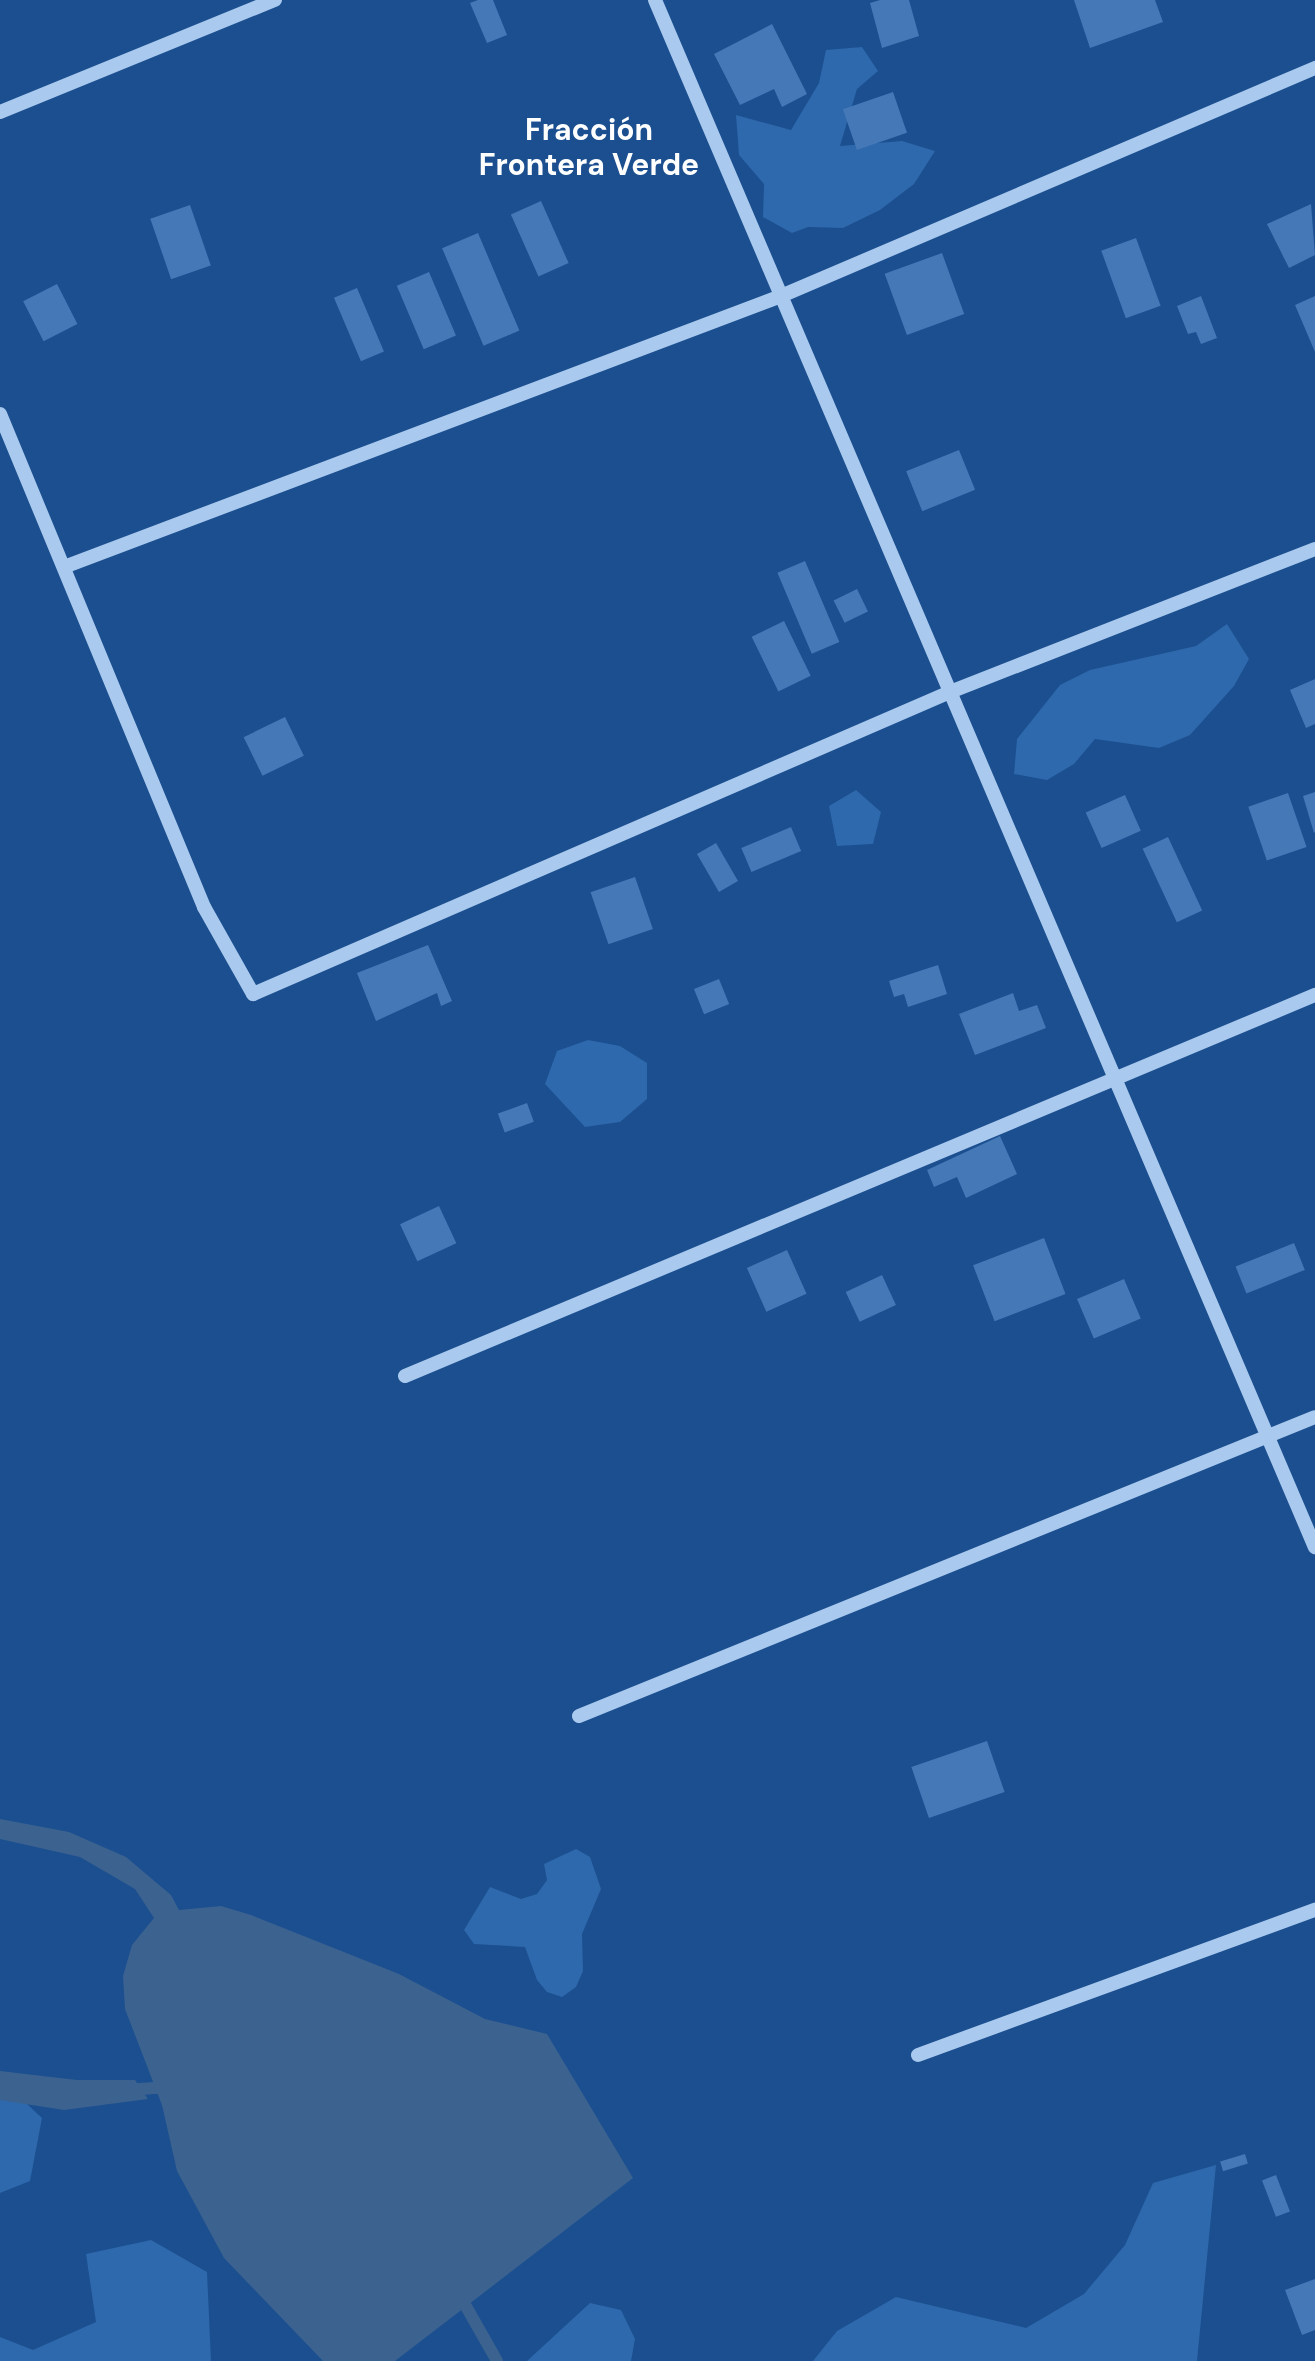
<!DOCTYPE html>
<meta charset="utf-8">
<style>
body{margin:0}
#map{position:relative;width:1315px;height:2361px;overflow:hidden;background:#1b4f8f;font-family:"DM Sans",sans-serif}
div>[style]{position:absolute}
.green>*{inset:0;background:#2e69ad}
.water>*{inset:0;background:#3c6290}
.stream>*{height:12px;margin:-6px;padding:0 6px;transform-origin:6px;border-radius:6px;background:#3c6290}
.building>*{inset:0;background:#4478b7;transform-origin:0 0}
.minor>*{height:14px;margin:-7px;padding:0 7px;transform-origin:7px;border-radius:7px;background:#a9c9ee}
span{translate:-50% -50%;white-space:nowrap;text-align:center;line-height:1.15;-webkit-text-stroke:6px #1b4f8f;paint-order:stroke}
.district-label{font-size:30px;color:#fff;font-weight:700}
</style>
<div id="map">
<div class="green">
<div style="clip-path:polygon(862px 47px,878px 71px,857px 89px,840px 146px,902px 141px,935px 151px,914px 184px,880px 210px,843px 228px,808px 227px,792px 233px,763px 217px,764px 184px,739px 155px,736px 115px,791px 130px,819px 83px,826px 50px)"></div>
<div style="clip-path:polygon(1227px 624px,1249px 659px,1234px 686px,1190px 735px,1159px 748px,1095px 739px,1074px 764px,1047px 780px,1014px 774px,1017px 739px,1060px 685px,1090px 670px,1196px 646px)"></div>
<div style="clip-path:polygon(856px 790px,881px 812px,873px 844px,837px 846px,829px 806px)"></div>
<div style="clip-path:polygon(588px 1040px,620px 1046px,647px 1063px,647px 1099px,620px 1122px,585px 1127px,545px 1084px,557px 1051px)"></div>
<div style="clip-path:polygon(576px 1849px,590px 1857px,601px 1889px,582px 1934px,583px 1971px,576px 1987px,562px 1997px,547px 1992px,537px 1980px,525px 1947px,474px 1944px,464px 1930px,490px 1887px,521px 1899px,537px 1894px,547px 1880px,544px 1864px)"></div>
<div style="clip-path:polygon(0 2079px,42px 2118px,30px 2181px,0 2193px)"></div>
<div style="clip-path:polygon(1216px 2165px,1197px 2361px,813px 2361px,837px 2331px,896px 2297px,1026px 2328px,1084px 2294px,1125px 2245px,1153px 2183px)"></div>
<div style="clip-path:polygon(151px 2240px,207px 2272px,211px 2361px,0 2361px,0 2337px,33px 2350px,96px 2322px,86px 2254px)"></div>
<div style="clip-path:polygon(590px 2303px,621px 2310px,635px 2339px,631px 2361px,527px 2361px)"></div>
</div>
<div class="water">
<div style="clip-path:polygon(0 1819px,69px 1832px,126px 1857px,171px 1895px,179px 1910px,221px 1906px,251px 1915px,399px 1974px,485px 2019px,547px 2034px,633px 2178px,395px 2361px,323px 2361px,224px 2258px,177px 2171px,162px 2105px,125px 2009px,123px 1976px,132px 1945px,154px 1918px,135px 1889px,80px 1857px,0 1839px)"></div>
<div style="clip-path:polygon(0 2071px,77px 2080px,135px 2080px,148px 2099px,64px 2110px,0 2100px)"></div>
</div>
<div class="stream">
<div style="left:127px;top:2090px;width:41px;rotate:-4.2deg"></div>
<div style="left:459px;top:2294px;width:77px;rotate:60.4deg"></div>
</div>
<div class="building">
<div style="clip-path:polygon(478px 0,493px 0,507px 35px,487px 43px,470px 3px)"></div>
<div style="clip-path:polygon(880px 0,909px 0,919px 36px,882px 48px,870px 3px)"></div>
<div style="clip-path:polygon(1074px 0,1155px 0,1163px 22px,1090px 48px)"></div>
<div style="clip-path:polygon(772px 24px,807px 94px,782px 107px,774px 89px,740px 105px,714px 54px)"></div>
<div style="left:893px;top:92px;width:43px;height:53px;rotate:71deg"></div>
<div style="left:541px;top:201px;width:68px;height:33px;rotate:66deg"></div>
<div style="clip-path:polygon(1311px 204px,1315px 255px,1289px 268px,1267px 224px)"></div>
<div style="left:190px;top:205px;width:64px;height:42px;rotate:71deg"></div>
<div style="left:478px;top:233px;width:106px;height:39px;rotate:67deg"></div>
<div style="left:1136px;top:238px;width:72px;height:37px;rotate:70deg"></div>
<div style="left:942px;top:253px;width:65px;height:61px;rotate:70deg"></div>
<div style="left:429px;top:272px;width:69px;height:35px;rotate:67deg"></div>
<div style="left:57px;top:284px;width:45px;height:38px;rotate:63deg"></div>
<div style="left:357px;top:288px;width:69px;height:25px;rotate:67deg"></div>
<div style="clip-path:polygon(1201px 296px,1217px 338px,1201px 344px,1196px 332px,1188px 334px,1177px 306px)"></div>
<div style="clip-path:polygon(1315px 296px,1315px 352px,1295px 305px)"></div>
<div style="left:959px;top:450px;width:43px;height:57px;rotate:68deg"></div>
<div style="left:805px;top:561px;width:88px;height:30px;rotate:67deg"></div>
<div style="left:857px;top:589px;width:25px;height:26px;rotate:64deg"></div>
<div style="left:784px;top:621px;width:61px;height:36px;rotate:64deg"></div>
<div style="clip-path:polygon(1315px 679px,1315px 724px,1306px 728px,1290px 690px)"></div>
<div style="left:285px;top:717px;width:43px;height:46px;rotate:64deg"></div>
<div style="clip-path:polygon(1315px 792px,1315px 832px,1314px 833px,1303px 796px)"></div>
<div style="left:1288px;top:793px;width:57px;height:42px;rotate:71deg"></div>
<div style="left:1125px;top:795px;width:39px;height:43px;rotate:66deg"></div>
<div style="left:791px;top:827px;width:26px;height:54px;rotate:67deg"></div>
<div style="left:1168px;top:837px;width:81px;height:28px;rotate:65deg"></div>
<div style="left:716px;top:843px;width:44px;height:22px;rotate:60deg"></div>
<div style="left:635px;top:877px;width:55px;height:47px;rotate:71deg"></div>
<div style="clip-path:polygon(428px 945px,452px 1001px,441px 1006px,437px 993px,376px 1021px,357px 973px)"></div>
<div style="clip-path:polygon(938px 965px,947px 994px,908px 1007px,904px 994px,894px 997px,889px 981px)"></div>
<div style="left:719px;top:979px;width:27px;height:27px;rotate:68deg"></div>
<div style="clip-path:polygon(1013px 993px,1019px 1011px,1037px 1005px,1046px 1028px,975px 1055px,959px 1014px)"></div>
<div style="left:527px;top:1103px;width:20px;height:31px;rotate:70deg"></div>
<div style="clip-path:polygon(1000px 1136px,1017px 1174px,966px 1198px,957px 1177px,934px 1187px,927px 1170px)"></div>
<div style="left:439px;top:1206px;width:41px;height:43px;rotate:65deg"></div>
<div style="left:1044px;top:1238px;width:60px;height:76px;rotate:69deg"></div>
<div style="left:1294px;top:1243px;width:29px;height:63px;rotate:68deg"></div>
<div style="left:787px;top:1250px;width:48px;height:44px;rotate:66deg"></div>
<div style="left:882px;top:1275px;width:33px;height:40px;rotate:65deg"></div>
<div style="left:1124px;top:1279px;width:43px;height:51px;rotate:67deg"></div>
<div style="left:987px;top:1741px;width:54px;height:80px;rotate:71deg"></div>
<div style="left:1245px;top:2154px;width:10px;height:26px;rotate:73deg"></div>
<div style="left:1276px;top:2175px;width:39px;height:15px;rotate:69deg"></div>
<div style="clip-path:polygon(1315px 2279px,1315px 2330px,1302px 2335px,1285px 2290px)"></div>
</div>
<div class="minor">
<div style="left:655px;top:0;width:1682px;rotate:66.9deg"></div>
<div style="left:0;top:112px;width:297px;rotate:-22.2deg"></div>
<div style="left:0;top:414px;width:534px;rotate:67.52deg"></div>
<div style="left:204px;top:907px;width:100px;rotate:60.6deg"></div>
<div style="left:253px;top:994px;width:760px;rotate:-23.43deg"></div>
<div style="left:950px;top:692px;width:392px;rotate:-21.4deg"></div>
<div style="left:64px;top:567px;width:767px;rotate:-20.7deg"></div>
<div style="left:781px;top:296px;width:581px;rotate:-23.12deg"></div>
<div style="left:405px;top:1376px;width:987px;rotate:-22.72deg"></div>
<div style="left:579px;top:1716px;width:794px;rotate:-22.11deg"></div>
<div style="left:918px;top:2055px;width:423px;rotate:-20.1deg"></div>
</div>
<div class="district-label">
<span style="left:589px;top:147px">Fracción<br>Frontera Verde</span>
</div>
</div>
